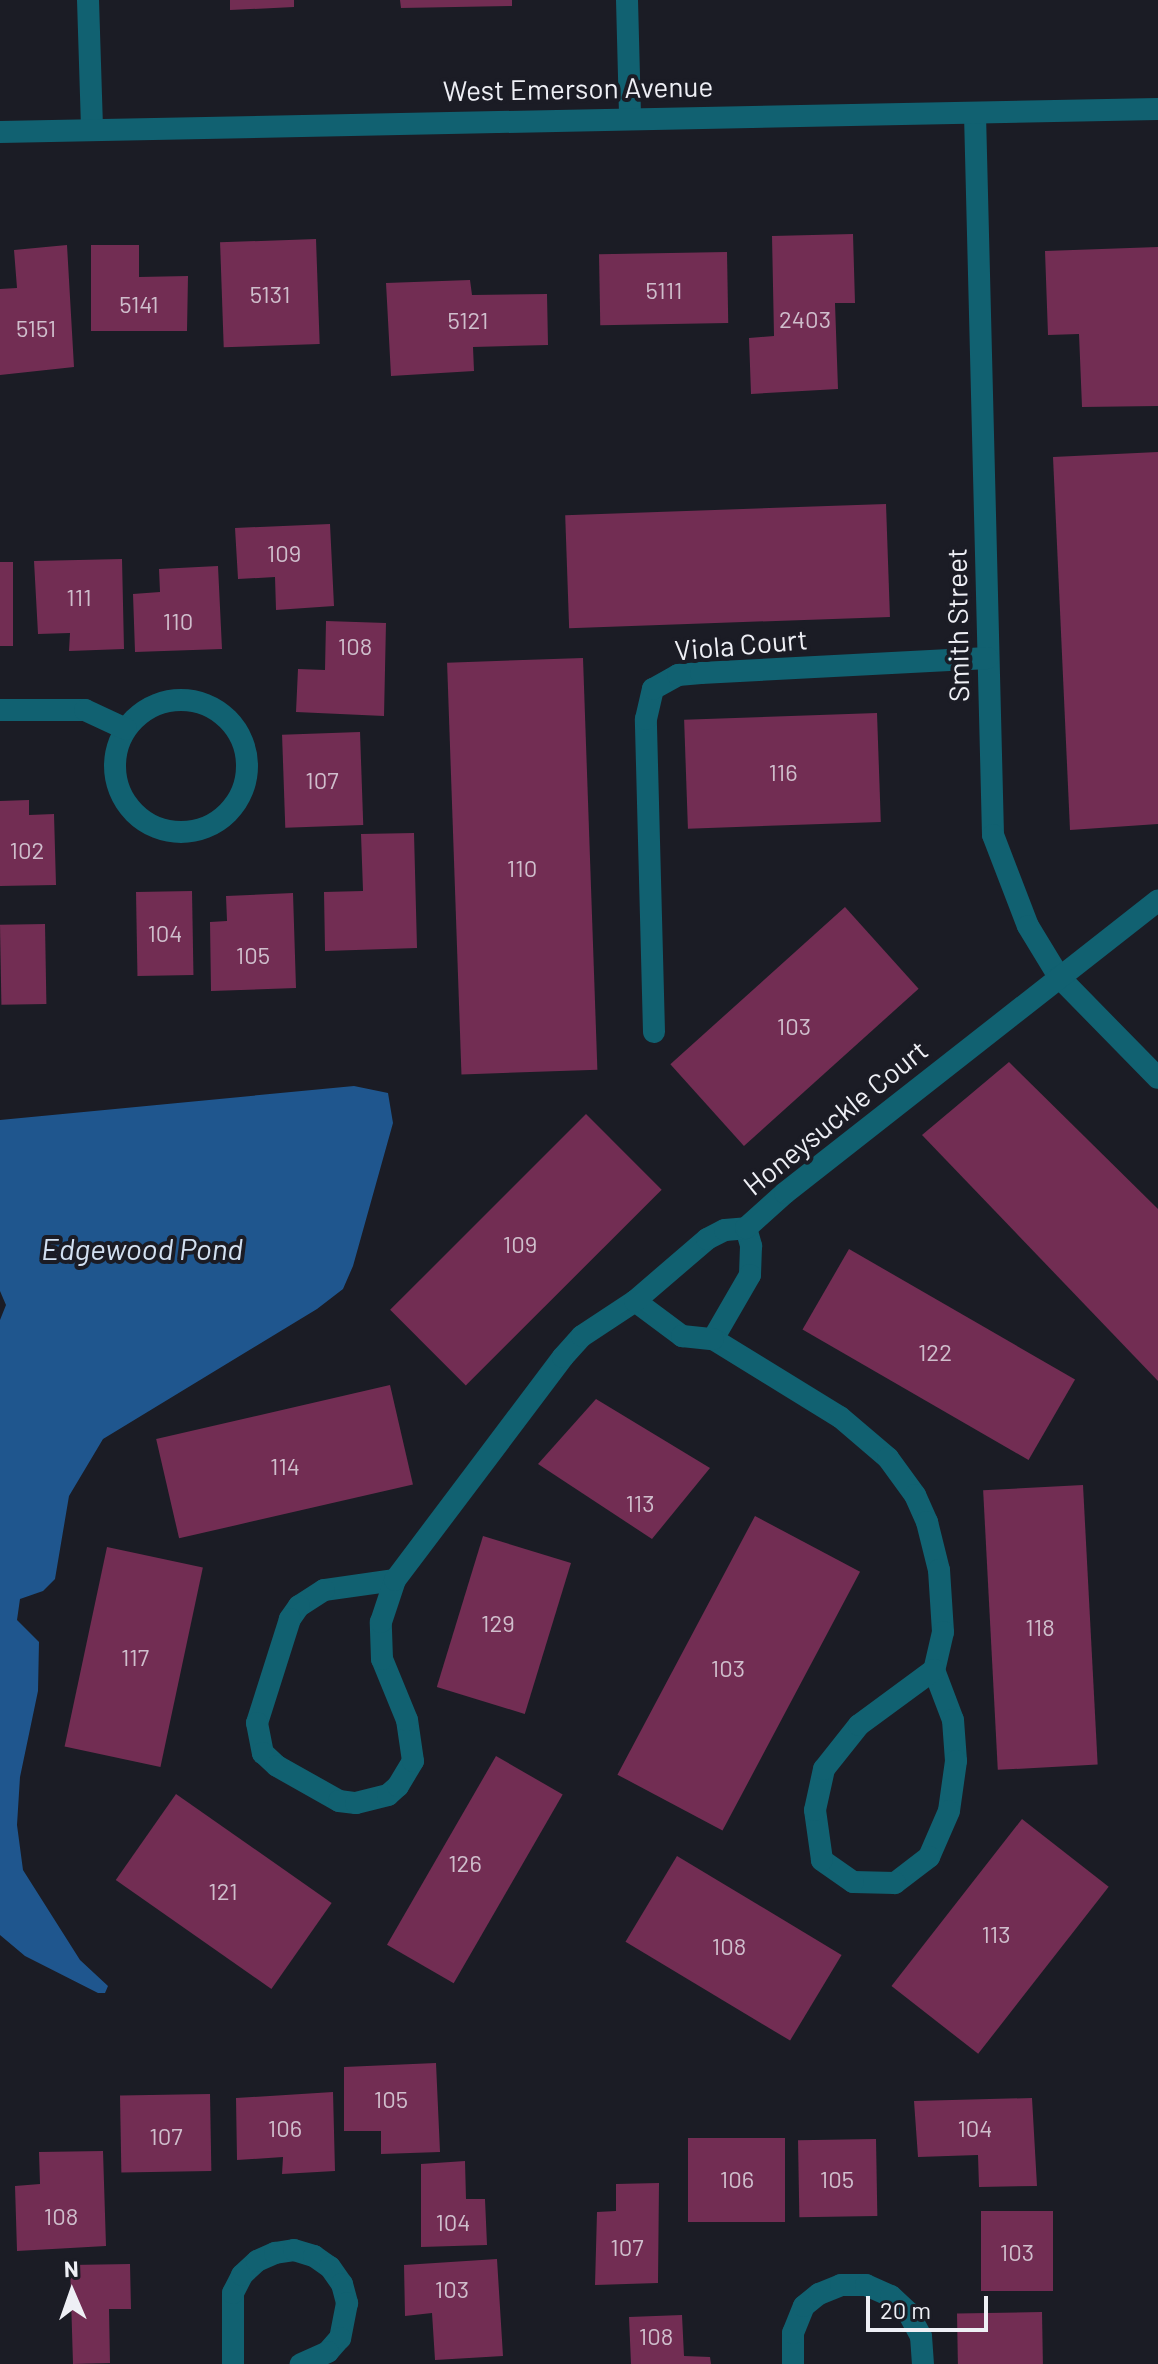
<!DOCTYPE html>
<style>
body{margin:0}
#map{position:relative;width:1158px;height:2364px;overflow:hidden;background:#1b1c25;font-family:Barlow,sans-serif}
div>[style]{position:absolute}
.water>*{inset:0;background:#1f568e}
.building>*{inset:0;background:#722d53;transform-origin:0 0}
.minor>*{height:22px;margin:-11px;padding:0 11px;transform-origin:11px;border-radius:11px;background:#116171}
.minor>.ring{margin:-11px;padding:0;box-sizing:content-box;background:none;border:22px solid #116171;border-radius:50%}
span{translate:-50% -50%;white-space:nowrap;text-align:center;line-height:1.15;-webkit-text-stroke:8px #1b1c25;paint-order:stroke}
.number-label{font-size:24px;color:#cfbecc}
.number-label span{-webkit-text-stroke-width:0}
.street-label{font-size:28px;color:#eeeff5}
.water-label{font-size:30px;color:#d3e1f2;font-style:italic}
.north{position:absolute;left:32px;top:2252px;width:80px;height:80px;-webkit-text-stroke:6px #1b1c25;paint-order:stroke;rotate:358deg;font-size:22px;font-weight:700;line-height:32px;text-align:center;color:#eeeff5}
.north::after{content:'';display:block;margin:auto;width:28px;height:36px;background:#eeeff5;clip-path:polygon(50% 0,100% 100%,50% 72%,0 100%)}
.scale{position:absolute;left:866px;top:2296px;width:122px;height:36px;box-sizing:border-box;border:4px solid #eeeff5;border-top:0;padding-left:10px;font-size:24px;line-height:28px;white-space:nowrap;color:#eeeff5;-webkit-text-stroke:6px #1b1c25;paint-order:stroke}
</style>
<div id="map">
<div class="water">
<div style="clip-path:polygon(354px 1086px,388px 1093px,393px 1123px,353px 1266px,343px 1289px,317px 1309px,103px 1439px,69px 1496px,55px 1579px,43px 1591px,20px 1599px,17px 1620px,39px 1642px,38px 1691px,20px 1777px,17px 1825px,23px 1870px,80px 1960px,108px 1986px,105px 1993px,98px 1993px,25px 1956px,0 1935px,0 1320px,6px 1305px,0 1291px,0 1120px)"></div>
</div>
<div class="building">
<div style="clip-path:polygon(230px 0,294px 0,294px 7px,230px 10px)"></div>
<div style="clip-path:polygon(400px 0,512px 0,512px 6px,401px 8px)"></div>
<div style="clip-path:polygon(853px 234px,855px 303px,835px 303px,838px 389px,751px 394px,749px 338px,774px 336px,772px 236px)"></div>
<div style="left:316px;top:239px;width:105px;height:96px;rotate:88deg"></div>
<div style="clip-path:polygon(67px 245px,74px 367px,0 375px,0 289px,17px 288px,14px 250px)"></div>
<div style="clip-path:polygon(91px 245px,139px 245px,139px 277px,188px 276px,187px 331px,91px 331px)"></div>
<div style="clip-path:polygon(1158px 247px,1158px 406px,1082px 407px,1079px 334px,1048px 335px,1045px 251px)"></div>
<div style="left:727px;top:252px;width:71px;height:128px;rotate:89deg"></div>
<div style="clip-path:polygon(470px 280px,472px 295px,547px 294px,548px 345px,473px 347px,474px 371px,391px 376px,386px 283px)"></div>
<div style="clip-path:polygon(1158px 452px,1158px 824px,1070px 830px,1053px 457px)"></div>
<div style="left:886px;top:504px;width:113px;height:321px;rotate:88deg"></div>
<div style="clip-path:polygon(330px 524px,334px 606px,276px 610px,275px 577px,238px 579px,235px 528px)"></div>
<div style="clip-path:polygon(122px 559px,124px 649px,69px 651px,70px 633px,38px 634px,34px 561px)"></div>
<div style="left:0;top:562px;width:13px;height:84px"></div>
<div style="clip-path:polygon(218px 566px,222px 649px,135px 652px,133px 594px,160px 592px,159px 569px)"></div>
<div style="clip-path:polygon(326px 621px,386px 623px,384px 716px,296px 712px,298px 669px,325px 670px)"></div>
<div style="left:583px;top:658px;width:412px;height:136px;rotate:88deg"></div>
<div style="left:877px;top:713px;width:109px;height:193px;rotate:88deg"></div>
<div style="left:360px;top:732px;width:93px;height:78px;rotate:88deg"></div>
<div style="clip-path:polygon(29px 800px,29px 815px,54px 814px,56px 885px,0 886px,0 801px)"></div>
<div style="clip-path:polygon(414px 833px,417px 948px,325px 951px,324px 892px,363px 891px,361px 834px)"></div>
<div style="left:192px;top:891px;width:84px;height:56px;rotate:89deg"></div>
<div style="clip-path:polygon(293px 893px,296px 988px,211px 991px,210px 922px,227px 921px,226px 896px)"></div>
<div style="left:845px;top:907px;width:110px;height:235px;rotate:48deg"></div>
<div style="left:45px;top:924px;width:80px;height:45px;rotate:89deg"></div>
<div style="clip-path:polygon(1009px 1062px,1158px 1209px,1158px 1381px,922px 1135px)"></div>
<div style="left:586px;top:1114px;width:107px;height:277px;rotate:45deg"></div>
<div style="left:849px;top:1249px;width:261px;height:93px;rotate:30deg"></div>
<div style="left:390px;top:1385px;width:102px;height:240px;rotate:77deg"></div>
<div style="clip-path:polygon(596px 1399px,710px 1468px,652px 1539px,538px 1464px)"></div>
<div style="left:1083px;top:1485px;width:280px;height:100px;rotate:87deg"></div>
<div style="left:755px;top:1516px;width:119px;height:293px;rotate:28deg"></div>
<div style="left:483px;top:1536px;width:92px;height:158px;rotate:17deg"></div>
<div style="left:107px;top:1547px;width:98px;height:204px;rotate:12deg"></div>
<div style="left:496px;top:1756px;width:77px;height:218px;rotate:30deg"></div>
<div style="left:176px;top:1794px;width:190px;height:105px;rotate:35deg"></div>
<div style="left:1022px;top:1819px;width:110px;height:212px;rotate:38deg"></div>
<div style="left:677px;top:1856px;width:192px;height:100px;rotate:31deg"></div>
<div style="clip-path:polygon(436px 2063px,440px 2152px,381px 2154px,381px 2131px,344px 2131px,344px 2067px)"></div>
<div style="clip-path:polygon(333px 2092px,335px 2171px,282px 2174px,283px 2157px,237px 2160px,236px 2098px)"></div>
<div style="left:210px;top:2094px;width:77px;height:90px;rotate:89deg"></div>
<div style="clip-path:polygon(1032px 2098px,1037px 2186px,979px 2187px,978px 2155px,918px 2157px,914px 2101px)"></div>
<div style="left:688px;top:2138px;width:97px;height:84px"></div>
<div style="left:876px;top:2139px;width:77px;height:78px;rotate:89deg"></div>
<div style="clip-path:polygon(103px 2151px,106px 2246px,17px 2251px,15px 2186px,40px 2184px,39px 2152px)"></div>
<div style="clip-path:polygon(465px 2161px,466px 2199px,485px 2199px,487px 2245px,421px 2247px,421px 2164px)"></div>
<div style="clip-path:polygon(659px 2183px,658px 2283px,595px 2285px,597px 2212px,616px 2211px,616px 2184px)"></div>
<div style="left:1053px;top:2211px;width:80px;height:72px;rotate:90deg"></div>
<div style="clip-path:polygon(497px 2259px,503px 2356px,435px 2360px,432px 2313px,405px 2316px,404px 2265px)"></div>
<div style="clip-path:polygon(130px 2264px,131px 2309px,109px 2309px,110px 2363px,73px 2364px,70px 2265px)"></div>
<div style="left:1042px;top:2312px;width:52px;height:85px;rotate:89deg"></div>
<div style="clip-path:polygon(682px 2315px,684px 2356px,710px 2357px,711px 2364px,631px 2364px,629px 2317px)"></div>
</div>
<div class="minor">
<div style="left:88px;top:0;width:127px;rotate:88.2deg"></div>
<div style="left:627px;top:0;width:117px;rotate:88.5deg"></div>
<div style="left:975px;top:114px;width:721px;rotate:88.57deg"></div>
<div style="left:993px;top:835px;width:97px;rotate:69deg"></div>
<div style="left:1028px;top:926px;width:60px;rotate:58.7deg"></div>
<div style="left:1059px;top:977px;width:141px;rotate:45.6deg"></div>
<div style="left:0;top:132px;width:1158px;rotate:-1.14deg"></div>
<div class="ring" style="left:115px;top:700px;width:110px;height:110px"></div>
<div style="left:0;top:710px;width:85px"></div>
<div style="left:85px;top:710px;width:45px;rotate:24.9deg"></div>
<div style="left:654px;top:1032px;width:313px;rotate:-91.5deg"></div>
<div style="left:646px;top:719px;width:31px;rotate:-77deg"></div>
<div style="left:653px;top:689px;width:29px;rotate:-29deg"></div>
<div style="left:678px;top:675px;width:23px;rotate:-5deg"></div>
<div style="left:701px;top:673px;width:287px;rotate:-3deg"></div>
<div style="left:746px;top:1228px;width:19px;rotate:74deg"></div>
<div style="left:751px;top:1246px;width:29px;rotate:92deg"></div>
<div style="left:750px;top:1275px;width:74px;rotate:120deg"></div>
<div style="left:713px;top:1339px;width:149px;rotate:31.6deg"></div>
<div style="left:840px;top:1417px;width:63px;rotate:40.5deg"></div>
<div style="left:888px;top:1458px;width:46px;rotate:53.9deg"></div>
<div style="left:915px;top:1495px;width:30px;rotate:66deg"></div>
<div style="left:927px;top:1522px;width:49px;rotate:76deg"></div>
<div style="left:939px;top:1570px;width:62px;rotate:86.3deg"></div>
<div style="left:943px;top:1632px;width:39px;rotate:103deg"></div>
<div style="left:934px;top:1670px;width:53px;rotate:69.2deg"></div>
<div style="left:953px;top:1720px;width:41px;rotate:85.8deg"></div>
<div style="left:956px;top:1761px;width:50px;rotate:98deg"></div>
<div style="left:949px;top:1811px;width:50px;rotate:113.5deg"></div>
<div style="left:929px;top:1857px;width:43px;rotate:142.6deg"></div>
<div style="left:895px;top:1883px;width:42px;rotate:-178.6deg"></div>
<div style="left:853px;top:1882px;width:38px;rotate:-145deg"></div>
<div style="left:822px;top:1860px;width:50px;rotate:-98deg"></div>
<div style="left:815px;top:1810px;width:42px;rotate:-77.6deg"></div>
<div style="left:824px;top:1769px;width:56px;rotate:-51.5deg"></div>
<div style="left:859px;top:1725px;width:93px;rotate:-36.3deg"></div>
<div style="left:635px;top:1301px;width:59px;rotate:36.7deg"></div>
<div style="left:682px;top:1336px;width:31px;rotate:6deg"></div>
<div style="left:395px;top:1580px;width:72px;rotate:172deg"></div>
<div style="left:324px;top:1590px;width:30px;rotate:147deg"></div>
<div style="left:299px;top:1606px;width:16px;rotate:125deg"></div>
<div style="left:290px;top:1619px;width:109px;rotate:107.6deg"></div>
<div style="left:257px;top:1723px;width:31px;rotate:79deg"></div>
<div style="left:263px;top:1753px;width:19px;rotate:43deg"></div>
<div style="left:277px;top:1766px;width:71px;rotate:29.4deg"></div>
<div style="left:339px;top:1801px;width:17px;rotate:7deg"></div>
<div style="left:356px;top:1803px;width:33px;rotate:-14deg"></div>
<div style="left:388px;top:1795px;width:13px;rotate:-42deg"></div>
<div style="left:398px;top:1786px;width:29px;rotate:-59deg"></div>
<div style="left:413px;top:1761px;width:41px;rotate:-98.3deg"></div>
<div style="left:407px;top:1720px;width:66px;rotate:-112.3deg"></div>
<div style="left:382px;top:1659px;width:37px;rotate:-92deg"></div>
<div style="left:381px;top:1622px;width:44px;rotate:-71.6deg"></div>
<div style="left:395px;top:1580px;width:279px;rotate:-53deg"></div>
<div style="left:563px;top:1357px;width:28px;rotate:-48deg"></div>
<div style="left:582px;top:1336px;width:64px;rotate:-33.4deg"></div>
<div style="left:635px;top:1301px;width:95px;rotate:-40.7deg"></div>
<div style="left:707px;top:1239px;width:20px;rotate:-27deg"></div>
<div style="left:725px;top:1230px;width:21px;rotate:-5deg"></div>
<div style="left:746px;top:1228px;width:52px;rotate:-41.9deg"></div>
<div style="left:785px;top:1193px;width:474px;rotate:-38.1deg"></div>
<div style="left:233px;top:2364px;width:71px;rotate:-90deg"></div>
<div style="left:233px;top:2293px;width:20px;rotate:-63deg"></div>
<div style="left:242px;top:2275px;width:21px;rotate:-43deg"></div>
<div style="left:257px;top:2261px;width:20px;rotate:-24deg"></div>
<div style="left:275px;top:2253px;width:19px;rotate:-9deg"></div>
<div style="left:294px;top:2250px;width:21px;rotate:17deg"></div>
<div style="left:314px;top:2256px;width:19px;rotate:35deg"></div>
<div style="left:330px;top:2267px;width:21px;rotate:55deg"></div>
<div style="left:342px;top:2284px;width:20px;rotate:75deg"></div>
<div style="left:347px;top:2303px;width:36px;rotate:101deg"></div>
<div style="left:340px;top:2338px;width:18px;rotate:131deg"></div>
<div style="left:328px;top:2352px;width:30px;rotate:156deg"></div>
<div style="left:793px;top:2364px;width:31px;rotate:-90deg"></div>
<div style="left:793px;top:2333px;width:29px;rotate:-68deg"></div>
<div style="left:804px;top:2306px;width:19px;rotate:-39deg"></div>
<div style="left:819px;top:2294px;width:24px;rotate:-22deg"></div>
<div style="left:841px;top:2285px;width:25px"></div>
<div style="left:866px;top:2285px;width:27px;rotate:24deg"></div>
<div style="left:891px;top:2296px;width:23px;rotate:43deg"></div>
<div style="left:908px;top:2312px;width:27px;rotate:62deg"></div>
<div style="left:921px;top:2336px;width:28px;rotate:86deg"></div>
</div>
<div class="number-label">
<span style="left:664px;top:290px">5111</span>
<span style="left:270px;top:294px">5131</span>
<span style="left:139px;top:304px">5141</span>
<span style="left:805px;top:319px">2403</span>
<span style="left:468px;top:320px">5121</span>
<span style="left:36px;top:328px">5151</span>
<span style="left:284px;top:553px">109</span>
<span style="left:79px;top:597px">111</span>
<span style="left:178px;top:621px">110</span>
<span style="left:355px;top:646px">108</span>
<span style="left:783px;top:772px">116</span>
<span style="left:322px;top:780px">107</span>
<span style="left:27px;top:850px">102</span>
<span style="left:522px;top:868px">110</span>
<span style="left:165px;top:933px">104</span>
<span style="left:253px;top:955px">105</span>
<span style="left:794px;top:1026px">103</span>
<span style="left:520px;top:1244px">109</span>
<span style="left:935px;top:1352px">122</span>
<span style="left:285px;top:1466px">114</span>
<span style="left:640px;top:1503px">113</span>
<span style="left:498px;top:1623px">129</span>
<span style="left:1040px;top:1627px">118</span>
<span style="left:135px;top:1657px">117</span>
<span style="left:728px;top:1668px">103</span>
<span style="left:465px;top:1863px">126</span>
<span style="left:223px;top:1891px">121</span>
<span style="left:996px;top:1934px">113</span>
<span style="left:729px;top:1946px">108</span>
<span style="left:391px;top:2099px">105</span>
<span style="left:285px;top:2128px">106</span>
<span style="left:975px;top:2128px">104</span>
<span style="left:166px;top:2136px">107</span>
<span style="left:737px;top:2179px">106</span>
<span style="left:837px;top:2179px">105</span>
<span style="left:61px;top:2216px">108</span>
<span style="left:453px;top:2222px">104</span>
<span style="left:627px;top:2247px">107</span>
<span style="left:1017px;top:2252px">103</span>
<span style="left:452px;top:2289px">103</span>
<span style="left:656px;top:2336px">108</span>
</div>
<div class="street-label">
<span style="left:578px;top:88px;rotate:-1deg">West Emerson Avenue</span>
<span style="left:957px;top:625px;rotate:-91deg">Smith Street</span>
<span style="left:741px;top:644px;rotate:-5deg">Viola Court</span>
<span style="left:835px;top:1117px;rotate:-39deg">Honeysuckle Court</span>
</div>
<div class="water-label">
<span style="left:142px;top:1248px">Edgewood Pond</span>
</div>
<div class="north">N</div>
<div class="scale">20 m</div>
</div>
